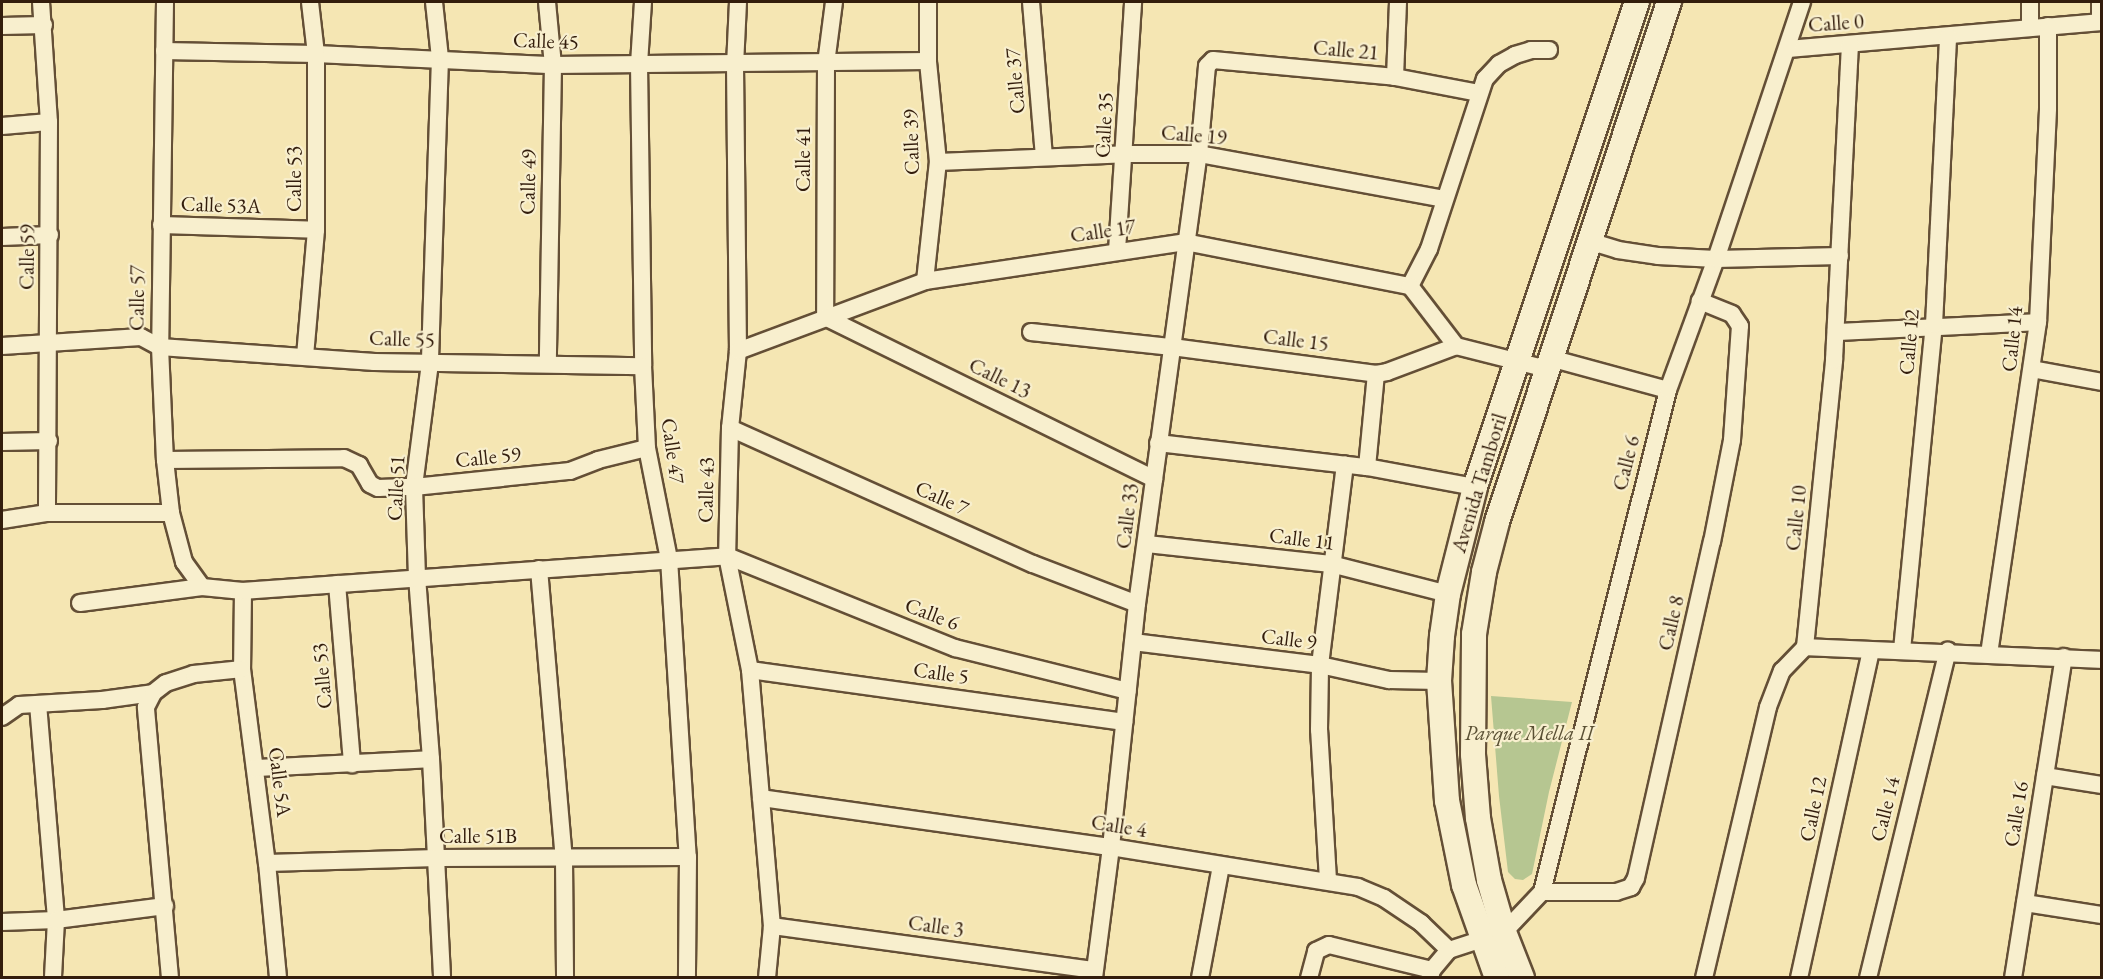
<!DOCTYPE html>
<style>
body{margin:0}
#map{position:relative;width:2103px;height:979px;overflow:hidden;background:#f5e6b3;font-family:"EB Garamond",serif}
div>[style]{position:absolute}
.green>*{inset:0;background:#b6c691}
.roads{filter:drop-shadow(2px 0 #644f36) drop-shadow(-2px 0 #644f36) drop-shadow(0 2px #644f36) drop-shadow(0 -2px #644f36)}
.minor>*{height:16px;margin:-8px;padding:0 8px;transform-origin:8px;border-radius:8px;background:#f8efce}
.secondary>*{height:24px;margin:-12px;padding:0 12px;transform-origin:12px;border-radius:12px;background:#f8efce}
span{translate:-50% -50%;white-space:nowrap;text-align:center;line-height:1.15;-webkit-text-stroke:4.5px #f8efce;paint-order:stroke}
.street-label{font-size:21px;color:#331d0c}
.park-label{font-size:21px;color:#5a5034;font-style:italic}
.frame{position:absolute;inset:0;border:3px solid #331d0c;pointer-events:none}
</style>
<div id="map">
<div class="green">
<div style="clip-path:polygon(1491px 696px,1572px 702px,1549px 792px,1532px 874px,1523px 880px,1515px 879px,1508px 872px,1499px 796px)"></div>
</div>
<div class="roads">
<div class="minor">
<div style="left:41px;top:2px;width:120px;rotate:86.2deg"></div>
<div style="left:49px;top:122px;width:391px;rotate:90.3deg"></div>
<div style="left:165px;top:2px;width:345px;rotate:90.8deg"></div>
<div style="left:160px;top:347px;width:113px;rotate:87.5deg"></div>
<div style="left:165px;top:460px;width:53px;rotate:83.5deg"></div>
<div style="left:171px;top:513px;width:51px;rotate:75.1deg"></div>
<div style="left:184px;top:562px;width:31px;rotate:54deg"></div>
<div style="left:434px;top:2px;width:56px;rotate:83.9deg"></div>
<div style="left:440px;top:58px;width:305px;rotate:91.9deg"></div>
<div style="left:430px;top:363px;width:125px;rotate:97.4deg"></div>
<div style="left:414px;top:487px;width:90px;rotate:88.1deg"></div>
<div style="left:417px;top:577px;width:183px;rotate:85.6deg"></div>
<div style="left:431px;top:759px;width:219px;rotate:87.1deg"></div>
<div style="left:547px;top:2px;width:63px;rotate:84.6deg"></div>
<div style="left:553px;top:65px;width:299px;rotate:91deg"></div>
<div style="left:643px;top:2px;width:62px;rotate:93.7deg"></div>
<div style="left:639px;top:64px;width:302px;rotate:89.2deg"></div>
<div style="left:643px;top:366px;width:82px;rotate:87.2deg"></div>
<div style="left:647px;top:448px;width:113px;rotate:78.8deg"></div>
<div style="left:669px;top:559px;width:299px;rotate:86.4deg"></div>
<div style="left:688px;top:857px;width:121px;rotate:90.5deg"></div>
<div style="left:738px;top:2px;width:63px;rotate:92.7deg"></div>
<div style="left:735px;top:65px;width:286px;rotate:89.4deg"></div>
<div style="left:738px;top:351px;width:77px;rotate:95.9deg"></div>
<div style="left:730px;top:428px;width:128px;rotate:91.3deg"></div>
<div style="left:727px;top:556px;width:116px;rotate:78.6deg"></div>
<div style="left:750px;top:670px;width:257px;rotate:85.1deg"></div>
<div style="left:772px;top:926px;width:52px;rotate:95.5deg"></div>
<div style="left:834px;top:2px;width:63px;rotate:97.4deg"></div>
<div style="left:826px;top:64px;width:253px;rotate:90.2deg"></div>
<div style="left:825px;top:317px;width:367px;rotate:26.2deg"></div>
<div style="left:1031px;top:2px;width:155px;rotate:85.2deg"></div>
<div style="left:2100px;top:2px;width:20px;rotate:90deg"></div>
<div style="left:2px;top:26px;width:42px;rotate:-1.4deg"></div>
<div style="left:2030px;top:28px;width:26px;rotate:-90deg"></div>
<div style="left:1788px;top:49px;width:315px;rotate:-4.9deg"></div>
<div style="left:164px;top:51px;width:152px;rotate:1.1deg"></div>
<div style="left:316px;top:54px;width:237px;rotate:2.7deg"></div>
<div style="left:553px;top:65px;width:375px;rotate:-0.6deg"></div>
<div style="left:1395px;top:77px;width:75px;rotate:-87.7deg"></div>
<div style="left:2px;top:126px;width:47px;rotate:-4.9deg"></div>
<div style="left:938px;top:162px;width:187px;rotate:-2.4deg"></div>
<div style="left:1125px;top:154px;width:74px"></div>
<div style="left:1199px;top:154px;width:248px;rotate:10.4deg"></div>
<div style="left:161px;top:225px;width:155px;rotate:1.8deg"></div>
<div style="left:2px;top:237px;width:48px;rotate:-2.4deg"></div>
<div style="left:1589px;top:241px;width:30px;rotate:17deg"></div>
<div style="left:1618px;top:250px;width:40px;rotate:8.5deg"></div>
<div style="left:1658px;top:256px;width:58px;rotate:3deg"></div>
<div style="left:1716px;top:259px;width:124px;rotate:-1.4deg"></div>
<div style="left:1117px;top:251px;width:250px;rotate:-86.3deg"></div>
<div style="left:925px;top:281px;width:120px;rotate:-83.8deg"></div>
<div style="left:938px;top:162px;width:101px;rotate:-95.7deg"></div>
<div style="left:928px;top:61px;width:59px;rotate:-90deg"></div>
<div style="left:1410px;top:286px;width:42px;rotate:-62.8deg"></div>
<div style="left:1429px;top:249px;width:179px;rotate:-71.8deg"></div>
<div style="left:1485px;top:79px;width:21px;rotate:-47deg"></div>
<div style="left:1499px;top:64px;width:18px;rotate:-29deg"></div>
<div style="left:1515px;top:55px;width:17px;rotate:-17deg"></div>
<div style="left:1531px;top:50px;width:18px"></div>
<div style="left:1031px;top:332px;width:142px;rotate:6.1deg"></div>
<div style="left:1172px;top:347px;width:206px;rotate:7.5deg"></div>
<div style="left:1376px;top:374px;width:11px;rotate:-10deg"></div>
<div style="left:1387px;top:372px;width:74px;rotate:-20.6deg"></div>
<div style="left:1456px;top:346px;width:94px;rotate:14.2deg"></div>
<div style="left:1836px;top:332px;width:202px;rotate:-2.8deg"></div>
<div style="left:2px;top:346px;width:139px;rotate:-3.7deg"></div>
<div style="left:141px;top:337px;width:21px;rotate:28deg"></div>
<div style="left:160px;top:347px;width:215px;rotate:4deg"></div>
<div style="left:374px;top:362px;width:269px;rotate:0.9deg"></div>
<div style="left:738px;top:351px;width:200px;rotate:-20.5deg"></div>
<div style="left:925px;top:281px;width:263px;rotate:-8.5deg"></div>
<div style="left:1185px;top:242px;width:229px;rotate:11.1deg"></div>
<div style="left:1410px;top:286px;width:76px;rotate:52.5deg"></div>
<div style="left:305px;top:356px;width:126px;rotate:-85deg"></div>
<div style="left:316px;top:230px;width:176px;rotate:-90deg"></div>
<div style="left:316px;top:54px;width:52px;rotate:-96.6deg"></div>
<div style="left:1550px;top:358px;width:122px;rotate:15.2deg"></div>
<div style="left:2032px;top:369px;width:71px;rotate:10.5deg"></div>
<div style="left:730px;top:428px;width:332px;rotate:24.2deg"></div>
<div style="left:1033px;top:564px;width:111px;rotate:21deg"></div>
<div style="left:2px;top:442px;width:47px;rotate:-1.2deg"></div>
<div style="left:1158px;top:443px;width:210px;rotate:6.6deg"></div>
<div style="left:1367px;top:467px;width:110px;rotate:10.5deg"></div>
<div style="left:165px;top:460px;width:179px;rotate:-0.6deg"></div>
<div style="left:344px;top:458px;width:17px;rotate:25deg"></div>
<div style="left:359px;top:465px;width:22px;rotate:60deg"></div>
<div style="left:370px;top:484px;width:9px;rotate:27deg"></div>
<div style="left:378px;top:488px;width:36px;rotate:-2deg"></div>
<div style="left:414px;top:487px;width:157px;rotate:-5.9deg"></div>
<div style="left:570px;top:471px;width:30px;rotate:-21deg"></div>
<div style="left:598px;top:460px;width:50px;rotate:-13.8deg"></div>
<div style="left:1367px;top:467px;width:93px;rotate:-84.5deg"></div>
<div style="left:2px;top:520px;width:46px;rotate:-8.8deg"></div>
<div style="left:47px;top:513px;width:124px"></div>
<div style="left:1147px;top:544px;width:185px;rotate:6.2deg"></div>
<div style="left:1331px;top:564px;width:121px;rotate:14.4deg"></div>
<div style="left:539px;top:569px;width:291px;rotate:85.1deg"></div>
<div style="left:564px;top:859px;width:119px;rotate:89.5deg"></div>
<div style="left:337px;top:584px;width:181px;rotate:85.2deg"></div>
<div style="left:243px;top:591px;width:78px;rotate:90.7deg"></div>
<div style="left:242px;top:669px;width:196px;rotate:82.7deg"></div>
<div style="left:267px;top:863px;width:116px;rotate:84.5deg"></div>
<div style="left:80px;top:603px;width:123px;rotate:-7.5deg"></div>
<div style="left:202px;top:587px;width:41px;rotate:5.6deg"></div>
<div style="left:243px;top:591px;width:485px;rotate:-4.1deg"></div>
<div style="left:727px;top:556px;width:246px;rotate:22deg"></div>
<div style="left:955px;top:648px;width:178px;rotate:14deg"></div>
<div style="left:1133px;top:642px;width:188px;rotate:7deg"></div>
<div style="left:1320px;top:665px;width:71px;rotate:12.3deg"></div>
<div style="left:1389px;top:680px;width:50px;rotate:1.1deg"></div>
<div style="left:1805px;top:647px;width:297px;rotate:2.5deg"></div>
<div style="left:1902px;top:650px;width:327px;rotate:-84.4deg"></div>
<div style="left:1934px;top:325px;width:289px;rotate:-87.2deg"></div>
<div style="left:1989px;top:654px;width:336px;rotate:-81.6deg"></div>
<div style="left:2038px;top:322px;width:214px;rotate:-87.3deg"></div>
<div style="left:2048px;top:108px;width:82px;rotate:-90deg"></div>
<div style="left:750px;top:670px;width:378px;rotate:7.9deg"></div>
<div style="left:38px;top:704px;width:217px;rotate:85.2deg"></div>
<div style="left:56px;top:920px;width:58px;rotate:93deg"></div>
<div style="left:2px;top:717px;width:21px;rotate:-35deg"></div>
<div style="left:19px;top:705px;width:83px;rotate:-3.4deg"></div>
<div style="left:102px;top:700px;width:51px;rotate:-7.8deg"></div>
<div style="left:255px;top:768px;width:176px;rotate:-2.9deg"></div>
<div style="left:2045px;top:776px;width:58px;rotate:9deg"></div>
<div style="left:761px;top:798px;width:353px;rotate:8deg"></div>
<div style="left:1111px;top:847px;width:250px;rotate:9.2deg"></div>
<div style="left:1358px;top:887px;width:28px;rotate:23deg"></div>
<div style="left:1384px;top:898px;width:45px;rotate:34deg"></div>
<div style="left:1421px;top:923px;width:39px;rotate:44deg"></div>
<div style="left:267px;top:863px;width:170px;rotate:-1.7deg"></div>
<div style="left:437px;top:858px;width:251px;rotate:-0.2deg"></div>
<div style="left:1328px;top:880px;width:150px;rotate:-93.4deg"></div>
<div style="left:1319px;top:730px;width:65px;rotate:-89.1deg"></div>
<div style="left:1320px;top:665px;width:202px;rotate:-82.9deg"></div>
<div style="left:1542px;top:892px;width:74px"></div>
<div style="left:1616px;top:892px;width:16px;rotate:-18deg"></div>
<div style="left:1631px;top:887px;width:10px;rotate:-61deg"></div>
<div style="left:1636px;top:878px;width:344px;rotate:-77.3deg"></div>
<div style="left:1712px;top:542px;width:104px;rotate:-78.9deg"></div>
<div style="left:1732px;top:440px;width:114px;rotate:-86deg"></div>
<div style="left:1740px;top:326px;width:14px;rotate:-124deg"></div>
<div style="left:1732px;top:314px;width:35px;rotate:-158deg"></div>
<div style="left:2025px;top:903px;width:78px;rotate:8.9deg"></div>
<div style="left:2px;top:922px;width:54px;rotate:-2.1deg"></div>
<div style="left:56px;top:920px;width:110px;rotate:-7.3deg"></div>
<div style="left:772px;top:926px;width:325px;rotate:7.8deg"></div>
<div style="left:170px;top:978px;width:272px;rotate:-95.1deg"></div>
<div style="left:146px;top:707px;width:16px;rotate:-63deg"></div>
<div style="left:153px;top:693px;width:16px;rotate:-38deg"></div>
<div style="left:166px;top:683px;width:29px;rotate:-18deg"></div>
<div style="left:194px;top:674px;width:48px;rotate:-5.9deg"></div>
<div style="left:1094px;top:978px;width:132px;rotate:-82.6deg"></div>
<div style="left:1111px;top:847px;width:244px;rotate:-83.9deg"></div>
<div style="left:1137px;top:604px;width:454px;rotate:-82.2deg"></div>
<div style="left:1199px;top:154px;width:88px;rotate:-84.8deg"></div>
<div style="left:1207px;top:66px;width:8px;rotate:-45deg"></div>
<div style="left:1213px;top:60px;width:183px;rotate:5.3deg"></div>
<div style="left:1395px;top:77px;width:86px;rotate:10.8deg"></div>
<div style="left:1200px;top:978px;width:114px;rotate:-79.4deg"></div>
<div style="left:1309px;top:978px;width:28px;rotate:-75deg"></div>
<div style="left:1316px;top:951px;width:14px;rotate:-25deg"></div>
<div style="left:1329px;top:945px;width:106px;rotate:13.6deg"></div>
<div style="left:1430px;top:978px;width:8px;rotate:-76deg"></div>
<div style="left:1432px;top:970px;width:26px;rotate:-50deg"></div>
<div style="left:1449px;top:950px;width:58px;rotate:-18.1deg"></div>
<div style="left:1504px;top:932px;width:55px;rotate:-46.5deg"></div>
<div style="left:1542px;top:892px;width:518px;rotate:-75.91deg"></div>
<div style="left:1668px;top:390px;width:140px;rotate:-69.9deg"></div>
<div style="left:1716px;top:259px;width:271px;rotate:-71.5deg"></div>
<div style="left:1704px;top:978px;width:278px;rotate:-76.7deg"></div>
<div style="left:1768px;top:707px;width:39px;rotate:-69deg"></div>
<div style="left:1782px;top:671px;width:33px;rotate:-46deg"></div>
<div style="left:1805px;top:647px;width:288px;rotate:-84.2deg"></div>
<div style="left:1834px;top:360px;width:316px;rotate:-87.1deg"></div>
<div style="left:1799px;top:978px;width:335px;rotate:-77.6deg"></div>
<div style="left:1868px;top:978px;width:337px;rotate:-76.3deg"></div>
<div style="left:2013px;top:978px;width:325px;rotate:-81deg"></div>
</div>
<div class="secondary">
<div style="left:1497px;top:978px;width:99px;rotate:-109.5deg"></div>
<div style="left:1464px;top:885px;width:86px;rotate:-101.4deg"></div>
<div style="left:1447px;top:801px;width:120px;rotate:-93.8deg"></div>
<div style="left:1439px;top:681px;width:45px;rotate:-86.2deg"></div>
<div style="left:1442px;top:636px;width:42px;rotate:-81.9deg"></div>
<div style="left:1448px;top:594px;width:110px;rotate:-75.8deg"></div>
<div style="left:1475px;top:487px;width:511px;rotate:-71.53deg"></div>
<div style="left:1522px;top:978px;width:49px;rotate:-111.4deg"></div>
<div style="left:1504px;top:932px;width:54px;rotate:-106.1deg"></div>
<div style="left:1489px;top:880px;width:63px;rotate:-100.1deg"></div>
<div style="left:1478px;top:818px;width:64px;rotate:-94.5deg"></div>
<div style="left:1473px;top:754px;width:120px;rotate:-89.5deg"></div>
<div style="left:1474px;top:634px;width:63px;rotate:-80.8deg"></div>
<div style="left:1484px;top:572px;width:52px;rotate:-75.4deg"></div>
<div style="left:1497px;top:522px;width:548px;rotate:-71.7deg"></div>
</div>
</div>
<div class="street-label">
<span style="left:1836px;top:23px;rotate:-4deg">Calle 0</span>
<span style="left:546px;top:41px;rotate:2deg">Calle 45</span>
<span style="left:1346px;top:50px;rotate:5deg">Calle 21</span>
<span style="left:1015px;top:81px;rotate:-95deg">Calle 37</span>
<span style="left:1104px;top:125px;rotate:-87deg">Calle 35</span>
<span style="left:1194px;top:135px;rotate:5deg">Calle 19</span>
<span style="left:911px;top:142px;rotate:-92deg">Calle 39</span>
<span style="left:803px;top:159px;rotate:-90deg">Calle 41</span>
<span style="left:294px;top:179px;rotate:-90deg">Calle 53</span>
<span style="left:528px;top:182px;rotate:-89deg">Calle 49</span>
<span style="left:221px;top:205px;rotate:2deg">Calle 53A</span>
<span style="left:1103px;top:231px;rotate:-8deg">Calle 17</span>
<span style="left:27px;top:257px;rotate:-89deg">Calle 59</span>
<span style="left:137px;top:298px;rotate:-89deg">Calle 57</span>
<span style="left:402px;top:339px;rotate:2deg">Calle 55</span>
<span style="left:2012px;top:339px;rotate:-84deg">Calle 14</span>
<span style="left:1296px;top:340px;rotate:7deg">Calle 15</span>
<span style="left:1909px;top:342px;rotate:-85deg">Calle 12</span>
<span style="left:1000px;top:378px;rotate:26deg">Calle 13</span>
<span style="left:673px;top:451px;rotate:82deg">Calle 47</span>
<span style="left:488px;top:457px;rotate:-6deg">Calle 59</span>
<span style="left:1626px;top:463px;rotate:-76deg">Calle 6</span>
<span style="left:1479px;top:483px;rotate:-73deg">Avenida Tamboril</span>
<span style="left:396px;top:488px;rotate:-87deg">Calle 51</span>
<span style="left:706px;top:490px;rotate:-89deg">Calle 43</span>
<span style="left:942px;top:498px;rotate:24deg">Calle 7</span>
<span style="left:1127px;top:516px;rotate:-83deg">Calle 33</span>
<span style="left:1796px;top:518px;rotate:-84deg">Calle 10</span>
<span style="left:1302px;top:539px;rotate:7deg">Calle 11</span>
<span style="left:932px;top:614px;rotate:21deg">Calle 6</span>
<span style="left:1671px;top:623px;rotate:-77deg">Calle 8</span>
<span style="left:1289px;top:639px;rotate:7deg">Calle 9</span>
<span style="left:941px;top:673px;rotate:8deg">Calle 5</span>
<span style="left:322px;top:676px;rotate:-95deg">Calle 53</span>
<span style="left:280px;top:782px;rotate:83deg">Calle 5A</span>
<span style="left:1813px;top:809px;rotate:-78deg">Calle 12</span>
<span style="left:1885px;top:809px;rotate:-76deg">Calle 14</span>
<span style="left:2016px;top:814px;rotate:-81deg">Calle 16</span>
<span style="left:1119px;top:826px;rotate:9deg">Calle 4</span>
<span style="left:478px;top:836px">Calle 51B</span>
<span style="left:936px;top:926px;rotate:8deg">Calle 3</span>
</div>
<div class="park-label">
<span style="left:1529px;top:733px">Parque Mella II</span>
</div>
<div class="frame"></div>
</div>
